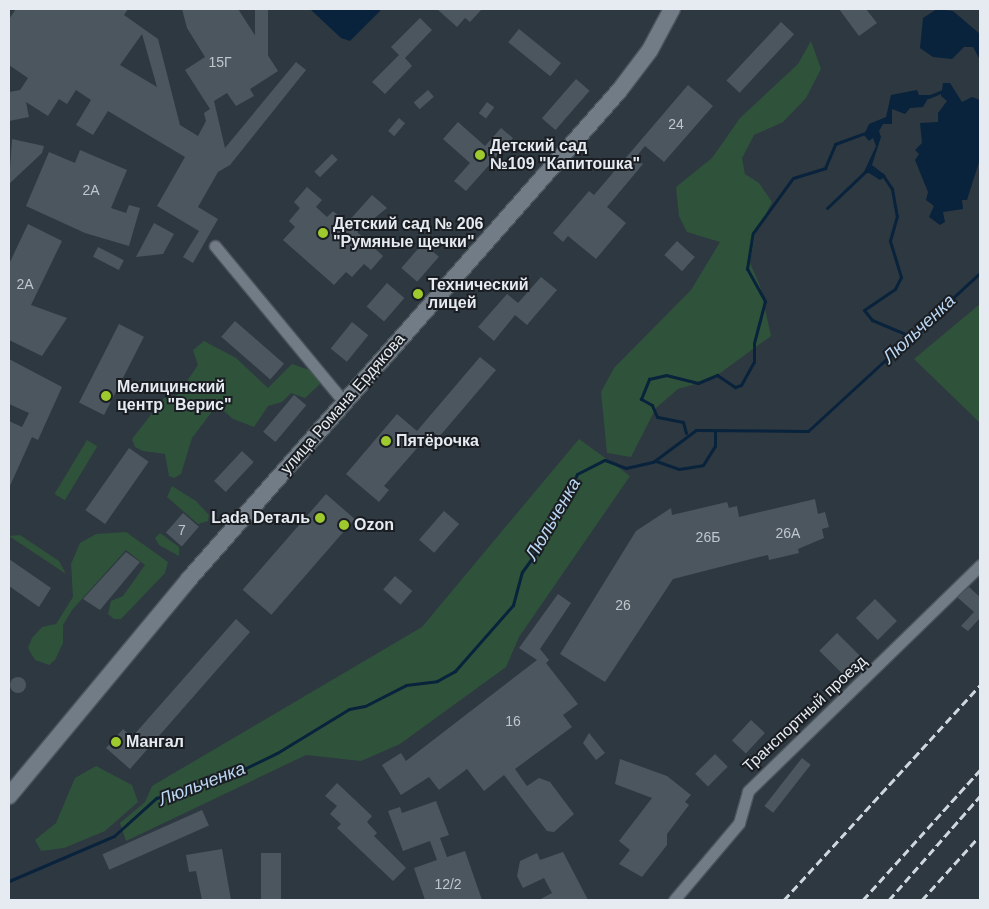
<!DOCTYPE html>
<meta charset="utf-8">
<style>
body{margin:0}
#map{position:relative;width:989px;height:909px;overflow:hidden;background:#2e3841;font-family:Helvetica,sans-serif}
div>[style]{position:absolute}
.green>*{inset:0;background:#2f523a;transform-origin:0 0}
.water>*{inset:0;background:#08233b}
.stream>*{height:3px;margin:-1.5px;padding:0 1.5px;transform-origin:1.5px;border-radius:1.5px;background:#08233b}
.building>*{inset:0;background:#4c565f;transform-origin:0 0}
.round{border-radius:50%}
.roads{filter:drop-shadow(1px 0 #4c545c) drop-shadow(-1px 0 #4c545c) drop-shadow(0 1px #4c545c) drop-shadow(0 -1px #4c545c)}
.street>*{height:11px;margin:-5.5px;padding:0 5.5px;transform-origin:5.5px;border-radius:5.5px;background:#717c86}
.secondary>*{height:16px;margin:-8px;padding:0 8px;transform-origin:8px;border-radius:8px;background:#717c86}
.rail>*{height:3px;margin-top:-1.5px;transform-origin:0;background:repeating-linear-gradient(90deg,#d0d6dd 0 8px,transparent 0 12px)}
.dots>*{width:14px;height:14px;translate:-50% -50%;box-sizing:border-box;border:2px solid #1a1e23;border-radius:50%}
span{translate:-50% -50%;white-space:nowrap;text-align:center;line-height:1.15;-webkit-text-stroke:4px #1a1e23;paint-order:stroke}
.number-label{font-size:14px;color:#bfc6cc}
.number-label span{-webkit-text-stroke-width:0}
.poi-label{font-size:16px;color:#e5ebf1;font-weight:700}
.left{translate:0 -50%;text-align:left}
.right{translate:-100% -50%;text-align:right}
.street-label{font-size:16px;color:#e5ebf1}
.water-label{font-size:18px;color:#bbd7f3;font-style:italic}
.frame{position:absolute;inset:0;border:10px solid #e5ebf1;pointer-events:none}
</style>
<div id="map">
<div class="green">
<div style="clip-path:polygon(811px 41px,821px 69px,806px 98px,783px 122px,754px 135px,742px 158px,745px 174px,759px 183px,772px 202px,755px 235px,750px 263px,760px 286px,771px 336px,712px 379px,678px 389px,656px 408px,631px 457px,607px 453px,601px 392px,614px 368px,691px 290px,720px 242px,687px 232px,679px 216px,676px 187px,712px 158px,740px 118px,798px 64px)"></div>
<div style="clip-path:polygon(980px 304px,980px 423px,914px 359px)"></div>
<div style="clip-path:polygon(204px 341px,236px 358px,268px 388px,292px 364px,312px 371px,320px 384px,305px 398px,291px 393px,282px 402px,268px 406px,254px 427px,233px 419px,217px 405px,192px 438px,181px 474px,174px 478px,169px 476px,165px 454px,143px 451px,135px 447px,132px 439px,164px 398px,176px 397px,198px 365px,193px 350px)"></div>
<div style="clip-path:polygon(579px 439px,630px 476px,519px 637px,506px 667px,400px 744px,361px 761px,306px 755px,126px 841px,120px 823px,145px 802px,152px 786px,422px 627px)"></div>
<div style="left:87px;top:440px;width:12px;height:63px;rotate:31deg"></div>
<div style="clip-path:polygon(172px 486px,196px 501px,209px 515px,208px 521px,198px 524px,167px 497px)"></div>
<div style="clip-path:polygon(126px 532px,168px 562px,165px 573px,121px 619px,114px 619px,108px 614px,111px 601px,123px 596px,145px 565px,126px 550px,72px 610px,63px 625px,63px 643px,55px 660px,49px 665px,35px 660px,28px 648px,32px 638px,42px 627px,56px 624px,73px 597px,71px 564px,80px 543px,96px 534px)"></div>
<div style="clip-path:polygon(160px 533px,179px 547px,179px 556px,159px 545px,155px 538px)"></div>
<div style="clip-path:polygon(20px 535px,59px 561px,66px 574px,9px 536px)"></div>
<div style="clip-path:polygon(96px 766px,132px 785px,138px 802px,105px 831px,64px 848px,41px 851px,35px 840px,56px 823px,75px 778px)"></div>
</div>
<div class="water">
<div style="clip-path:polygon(310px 9px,382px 9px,350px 41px,341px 38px)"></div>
<div style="clip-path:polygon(937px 9px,953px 11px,980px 34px,980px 60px,973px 47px,964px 47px,952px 59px,933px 57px,920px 48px,923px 18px)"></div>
<div style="clip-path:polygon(943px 83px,950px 83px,962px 102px,972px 97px,980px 100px,980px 159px,967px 200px,962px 200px,963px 209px,943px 212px,945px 222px,940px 225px,929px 217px,934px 206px,926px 200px,928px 192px,915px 160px,919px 154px,915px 150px,922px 143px,920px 123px,938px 122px,938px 113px,947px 101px,941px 96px)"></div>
<div style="clip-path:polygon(917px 90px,919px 95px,930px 95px,923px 107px,910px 108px,905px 114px,892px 109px,892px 124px,883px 124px,879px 131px,881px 137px,872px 165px,886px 176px,880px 180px,869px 173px,863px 174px,876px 146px,873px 138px,869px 141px,864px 135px,869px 124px,886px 117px,891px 95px)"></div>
</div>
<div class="stream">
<div style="left:928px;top:97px;width:16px;rotate:-22deg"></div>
<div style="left:882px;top:174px;width:18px;rotate:56deg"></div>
<div style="left:892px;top:189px;width:27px;rotate:80deg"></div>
<div style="left:897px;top:216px;width:26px;rotate:106deg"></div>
<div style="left:890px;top:241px;width:38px;rotate:73deg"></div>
<div style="left:901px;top:277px;width:13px;rotate:117deg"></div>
<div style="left:895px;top:289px;width:37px;rotate:146deg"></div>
<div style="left:864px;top:310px;width:13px;rotate:51deg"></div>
<div style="left:872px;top:320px;width:41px;rotate:22.8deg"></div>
<div style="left:827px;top:208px;width:52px;rotate:-43.5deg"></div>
<div style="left:686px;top:433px;width:11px;rotate:-105deg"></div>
<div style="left:683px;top:422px;width:26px;rotate:-169deg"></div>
<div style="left:657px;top:417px;width:13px;rotate:-113deg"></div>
<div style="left:652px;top:405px;width:13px;rotate:-151deg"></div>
<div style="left:641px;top:399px;width:22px;rotate:-68deg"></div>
<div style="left:649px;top:379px;width:17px;rotate:-13deg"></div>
<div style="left:666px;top:375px;width:33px;rotate:14deg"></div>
<div style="left:698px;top:383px;width:21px;rotate:-23deg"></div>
<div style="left:717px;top:375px;width:22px;rotate:34deg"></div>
<div style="left:735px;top:387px;width:6px;rotate:-18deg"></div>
<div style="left:741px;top:385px;width:26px;rotate:-61deg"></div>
<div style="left:754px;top:362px;width:19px;rotate:-90deg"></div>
<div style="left:754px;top:343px;width:43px;rotate:-75.3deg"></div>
<div style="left:765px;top:301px;width:37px;rotate:-119deg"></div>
<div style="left:747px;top:269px;width:36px;rotate:-81deg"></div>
<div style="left:753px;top:233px;width:68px;rotate:-54deg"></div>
<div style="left:793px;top:178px;width:34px;rotate:-17deg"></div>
<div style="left:825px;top:168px;width:26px;rotate:-67deg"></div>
<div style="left:835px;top:144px;width:33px;rotate:-20deg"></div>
<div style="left:656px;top:461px;width:24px;rotate:19deg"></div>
<div style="left:679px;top:469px;width:24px;rotate:-9deg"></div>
<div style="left:703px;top:465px;width:22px;rotate:-58deg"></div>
<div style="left:715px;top:446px;width:14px;rotate:-90deg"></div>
<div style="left:9px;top:881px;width:114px;rotate:-23.2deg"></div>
<div style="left:114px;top:836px;width:57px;rotate:-42.1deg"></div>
<div style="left:156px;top:798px;width:65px;rotate:-15.1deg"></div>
<div style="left:219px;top:781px;width:64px;rotate:-25.8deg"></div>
<div style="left:277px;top:753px;width:84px;rotate:-31.4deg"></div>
<div style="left:349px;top:709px;width:16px;rotate:-11deg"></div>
<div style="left:365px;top:706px;width:46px;rotate:-27.1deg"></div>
<div style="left:406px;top:685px;width:31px;rotate:-7deg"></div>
<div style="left:437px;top:681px;width:21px;rotate:-29deg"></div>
<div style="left:455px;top:671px;width:88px;rotate:-48.7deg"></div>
<div style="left:513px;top:605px;width:34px;rotate:-75deg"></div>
<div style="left:522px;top:572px;width:44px;rotate:-54.2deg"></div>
<div style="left:548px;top:536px;width:68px;rotate:-64.9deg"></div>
<div style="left:577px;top:474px;width:31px;rotate:-27deg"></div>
<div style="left:605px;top:460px;width:22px;rotate:21deg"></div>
<div style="left:626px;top:468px;width:28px;rotate:-13deg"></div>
<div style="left:653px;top:462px;width:54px;rotate:-36.7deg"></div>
<div style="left:696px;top:430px;width:112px;rotate:0.5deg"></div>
<div style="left:808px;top:431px;width:234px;rotate:-42.6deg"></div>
</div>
<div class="building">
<div style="clip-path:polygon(evenodd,16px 9px,128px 9px,124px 15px,158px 39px,180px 125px,198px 136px,206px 121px,204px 113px,210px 109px,185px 70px,205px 57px,187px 28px,182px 9px,238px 9px,278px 71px,250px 89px,254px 96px,236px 106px,227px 93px,214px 101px,225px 148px,296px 62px,306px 70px,230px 165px,218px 172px,198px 207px,218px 219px,193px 263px,183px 257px,199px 231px,157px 206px,185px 157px,108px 111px,93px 135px,76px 125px,91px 100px,76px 90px,67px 104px,59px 99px,48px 116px,26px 102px,29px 117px,9px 121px,9px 92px,20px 90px,28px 78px,9px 65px,9px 19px,16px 9px,142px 34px,157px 87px,120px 65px,142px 34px)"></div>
<div style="left:255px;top:9px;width:13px;height:55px"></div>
<div style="clip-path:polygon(437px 9px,482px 9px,470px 22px,465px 18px,457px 27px)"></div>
<div style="clip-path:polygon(839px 9px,866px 9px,877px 23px,859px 36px)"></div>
<div style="clip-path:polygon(420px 18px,432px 30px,405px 58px,412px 66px,385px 94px,372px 82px,399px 55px,391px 47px)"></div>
<div style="left:781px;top:22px;width:18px;height:80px;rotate:43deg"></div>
<div style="left:519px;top:29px;width:54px;height:17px;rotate:39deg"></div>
<div style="left:576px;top:79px;width:18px;height:52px;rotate:41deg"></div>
<div style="clip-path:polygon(688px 85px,713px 106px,664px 162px,645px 146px,635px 158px,643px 164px,607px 207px,626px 223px,596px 259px,568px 236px,563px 242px,553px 233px,589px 191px,594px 195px)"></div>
<div style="left:428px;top:90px;width:9px;height:19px;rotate:49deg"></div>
<div style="left:487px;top:102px;width:9px;height:14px;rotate:36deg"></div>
<div style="left:399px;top:118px;width:8px;height:17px;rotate:40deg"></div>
<div style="clip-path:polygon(458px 122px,485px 146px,501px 128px,513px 138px,466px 191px,454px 181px,470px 163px,443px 139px)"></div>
<div style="clip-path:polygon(12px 139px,44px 146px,42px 153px,9px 184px)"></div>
<div style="clip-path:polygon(80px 150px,127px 170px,111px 208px,126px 213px,129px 205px,140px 208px,129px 246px,85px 233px,26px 206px,49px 152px,75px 163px)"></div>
<div style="left:332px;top:154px;width:8px;height:25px;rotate:45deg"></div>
<div style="clip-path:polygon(307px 187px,322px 200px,316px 207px,327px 217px,333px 211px,347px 223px,372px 195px,387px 208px,357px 232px,383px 256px,371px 270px,364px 264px,352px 277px,346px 272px,334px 285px,283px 240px,295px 227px,289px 221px,300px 208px,294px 202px)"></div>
<div style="clip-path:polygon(154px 223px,174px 234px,163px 254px,136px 257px)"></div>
<div style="clip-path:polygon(28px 224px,62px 241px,31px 305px,67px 318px,42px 356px,9px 340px,9px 264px)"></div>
<div style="left:677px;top:241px;width:24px;height:19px;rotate:42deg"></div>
<div style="left:423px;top:243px;width:21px;height:33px;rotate:41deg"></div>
<div style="left:98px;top:247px;width:29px;height:11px;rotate:27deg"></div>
<div style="clip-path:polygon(541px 277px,557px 290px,527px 325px,515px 315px,494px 341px,478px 327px,507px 294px,518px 303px)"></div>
<div style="left:387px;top:283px;width:23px;height:31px;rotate:41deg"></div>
<div style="left:235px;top:321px;width:65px;height:21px;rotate:41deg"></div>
<div style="left:352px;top:322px;width:21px;height:34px;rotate:39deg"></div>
<div style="left:119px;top:324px;width:28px;height:88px;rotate:27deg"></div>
<div style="clip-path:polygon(480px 357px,496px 370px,439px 437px,432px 431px,384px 486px,389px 490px,379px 502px,346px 474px,397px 414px,417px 431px)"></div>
<div style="clip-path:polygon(9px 359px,62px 387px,38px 440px,32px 437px,9px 488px,9px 421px,22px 427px,29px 413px,9px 404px)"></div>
<div style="left:294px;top:395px;width:16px;height:48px;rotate:40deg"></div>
<div style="left:129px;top:448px;width:24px;height:76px;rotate:35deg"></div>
<div style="left:242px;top:451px;width:16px;height:41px;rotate:43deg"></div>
<div style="left:326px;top:494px;width:38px;height:127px;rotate:41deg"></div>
<div style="clip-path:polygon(815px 499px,818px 514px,825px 512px,829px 527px,822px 529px,824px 538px,798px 549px,799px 553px,769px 560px,768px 555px,759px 557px,673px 579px,605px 682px,560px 654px,636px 531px,671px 508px,672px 515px,727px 502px,729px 508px,737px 506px,739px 517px)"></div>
<div style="left:444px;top:511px;width:20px;height:38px;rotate:41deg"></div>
<div style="left:183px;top:513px;width:21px;height:26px;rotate:41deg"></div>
<div style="clip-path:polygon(126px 552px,140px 562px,100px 610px,83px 599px)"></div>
<div style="clip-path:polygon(9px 559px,51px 588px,39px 607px,9px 586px)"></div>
<div style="left:395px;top:576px;width:23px;height:18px;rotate:41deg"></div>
<div style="clip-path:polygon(969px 587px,980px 597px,980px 618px,968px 631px,961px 626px,974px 612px,957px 597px)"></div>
<div style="clip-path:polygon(558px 594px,571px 603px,540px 649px,549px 660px,546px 663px,578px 704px,563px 715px,572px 727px,515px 769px,527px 786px,539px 778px,550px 782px,574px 814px,554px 832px,547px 831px,504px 775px,484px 791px,467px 769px,439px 790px,429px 777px,401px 795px,382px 765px,401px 753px,406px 761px,537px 660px,519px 648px)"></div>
<div style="left:875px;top:599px;width:31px;height:27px;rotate:45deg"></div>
<div style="clip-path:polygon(236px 619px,250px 632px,130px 769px,106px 748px,123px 729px,132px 737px)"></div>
<div style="left:837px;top:633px;width:33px;height:25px;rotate:45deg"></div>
<div class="round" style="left:10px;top:677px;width:16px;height:16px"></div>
<div style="left:751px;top:720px;width:19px;height:28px;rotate:43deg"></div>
<div style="clip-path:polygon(589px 733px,605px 753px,596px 760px,583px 743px)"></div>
<div style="left:715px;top:754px;width:18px;height:28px;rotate:45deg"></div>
<div style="left:802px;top:758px;width:11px;height:61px;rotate:38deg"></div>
<div style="clip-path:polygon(620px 759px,667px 776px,691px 795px,685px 802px,689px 805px,667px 834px,667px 845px,642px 877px,619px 864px,630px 850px,619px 841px,652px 798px,615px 784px)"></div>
<div style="clip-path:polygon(337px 783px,372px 816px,367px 822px,377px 833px,374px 836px,406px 868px,393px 881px,337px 828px,341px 824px,330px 814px,337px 806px,325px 796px)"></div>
<div style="clip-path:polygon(436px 801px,449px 835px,440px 838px,447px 857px,465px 851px,482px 900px,425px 900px,414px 868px,437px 860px,430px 841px,403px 851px,388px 811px,400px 807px,402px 813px)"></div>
<div style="left:202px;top:810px;width:17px;height:109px;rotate:66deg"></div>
<div style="clip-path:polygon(222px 849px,231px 900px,202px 900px,196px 871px,189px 872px,186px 855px)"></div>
<div style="clip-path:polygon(563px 852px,588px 900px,539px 900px,552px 893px,544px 878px,523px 888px,517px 876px,520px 861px,537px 853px,540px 860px)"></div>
<div style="left:261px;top:853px;width:20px;height:47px"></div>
</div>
<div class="roads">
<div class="street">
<div style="left:215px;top:246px;width:204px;rotate:50.4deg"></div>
<div style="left:674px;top:900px;width:101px;rotate:-49.8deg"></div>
<div style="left:739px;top:823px;width:33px;rotate:-74deg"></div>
<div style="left:748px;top:791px;width:324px;rotate:-44.2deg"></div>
</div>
<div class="secondary">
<div style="left:9px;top:796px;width:282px;rotate:-50.3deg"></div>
<div style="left:189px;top:579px;width:650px;rotate:-48.62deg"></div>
<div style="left:619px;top:91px;width:51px;rotate:-52.9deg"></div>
<div style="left:650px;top:50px;width:47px;rotate:-61.8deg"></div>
</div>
</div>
<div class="rail">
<div style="left:784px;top:900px;width:291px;rotate:-47.6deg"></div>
<div style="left:863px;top:900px;width:175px;rotate:-48deg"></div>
<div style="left:889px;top:900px;width:138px;rotate:-48.8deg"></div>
<div style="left:922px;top:900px;width:82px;rotate:-48deg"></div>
</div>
<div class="dots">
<div style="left:480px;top:155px;background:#9eca2e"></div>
<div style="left:323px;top:233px;background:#9eca2e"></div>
<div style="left:418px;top:294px;background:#9eca2e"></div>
<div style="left:106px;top:396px;background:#9eca2e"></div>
<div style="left:386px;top:441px;background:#9eca2e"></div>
<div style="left:320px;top:518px;background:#9eca2e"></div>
<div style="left:344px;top:525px;background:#9eca2e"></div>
<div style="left:116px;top:742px;background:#9eca2e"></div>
</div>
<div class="number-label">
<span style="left:220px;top:62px">15Г</span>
<span style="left:676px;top:124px">24</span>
<span style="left:91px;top:190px">2А</span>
<span style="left:25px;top:284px">2А</span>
<span style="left:182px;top:530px">7</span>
<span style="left:788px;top:533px">26А</span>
<span style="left:708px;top:537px">26Б</span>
<span style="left:623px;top:605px">26</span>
<span style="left:513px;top:721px">16</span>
<span style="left:448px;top:884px">12/2</span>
</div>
<div class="poi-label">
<span class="left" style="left:490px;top:155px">Детский сад<br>№109 "Капитошка"</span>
<span class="left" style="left:333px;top:233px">Детский сад № 206<br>"Румяные щечки"</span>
<span class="left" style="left:428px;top:294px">Технический<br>лицей</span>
<span class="left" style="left:117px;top:396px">Мелицинский<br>центр "Верис"</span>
<span class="left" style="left:396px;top:441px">Пятёрочка</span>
<span class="right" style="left:310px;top:518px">Lada Dеталь</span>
<span class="left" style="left:354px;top:525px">Ozon</span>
<span class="left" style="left:126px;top:742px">Мангал</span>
</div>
<div class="street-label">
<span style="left:343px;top:404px;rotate:-49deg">улица Романа Ердякова</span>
<span style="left:805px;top:714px;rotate:-43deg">Транспортный проезд</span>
</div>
<div class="water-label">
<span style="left:919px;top:329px;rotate:-43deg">Люльченка</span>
<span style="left:553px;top:519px;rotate:-60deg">Люльченка</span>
<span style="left:202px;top:784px;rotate:-21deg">Люльченка</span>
</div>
<div class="frame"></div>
</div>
